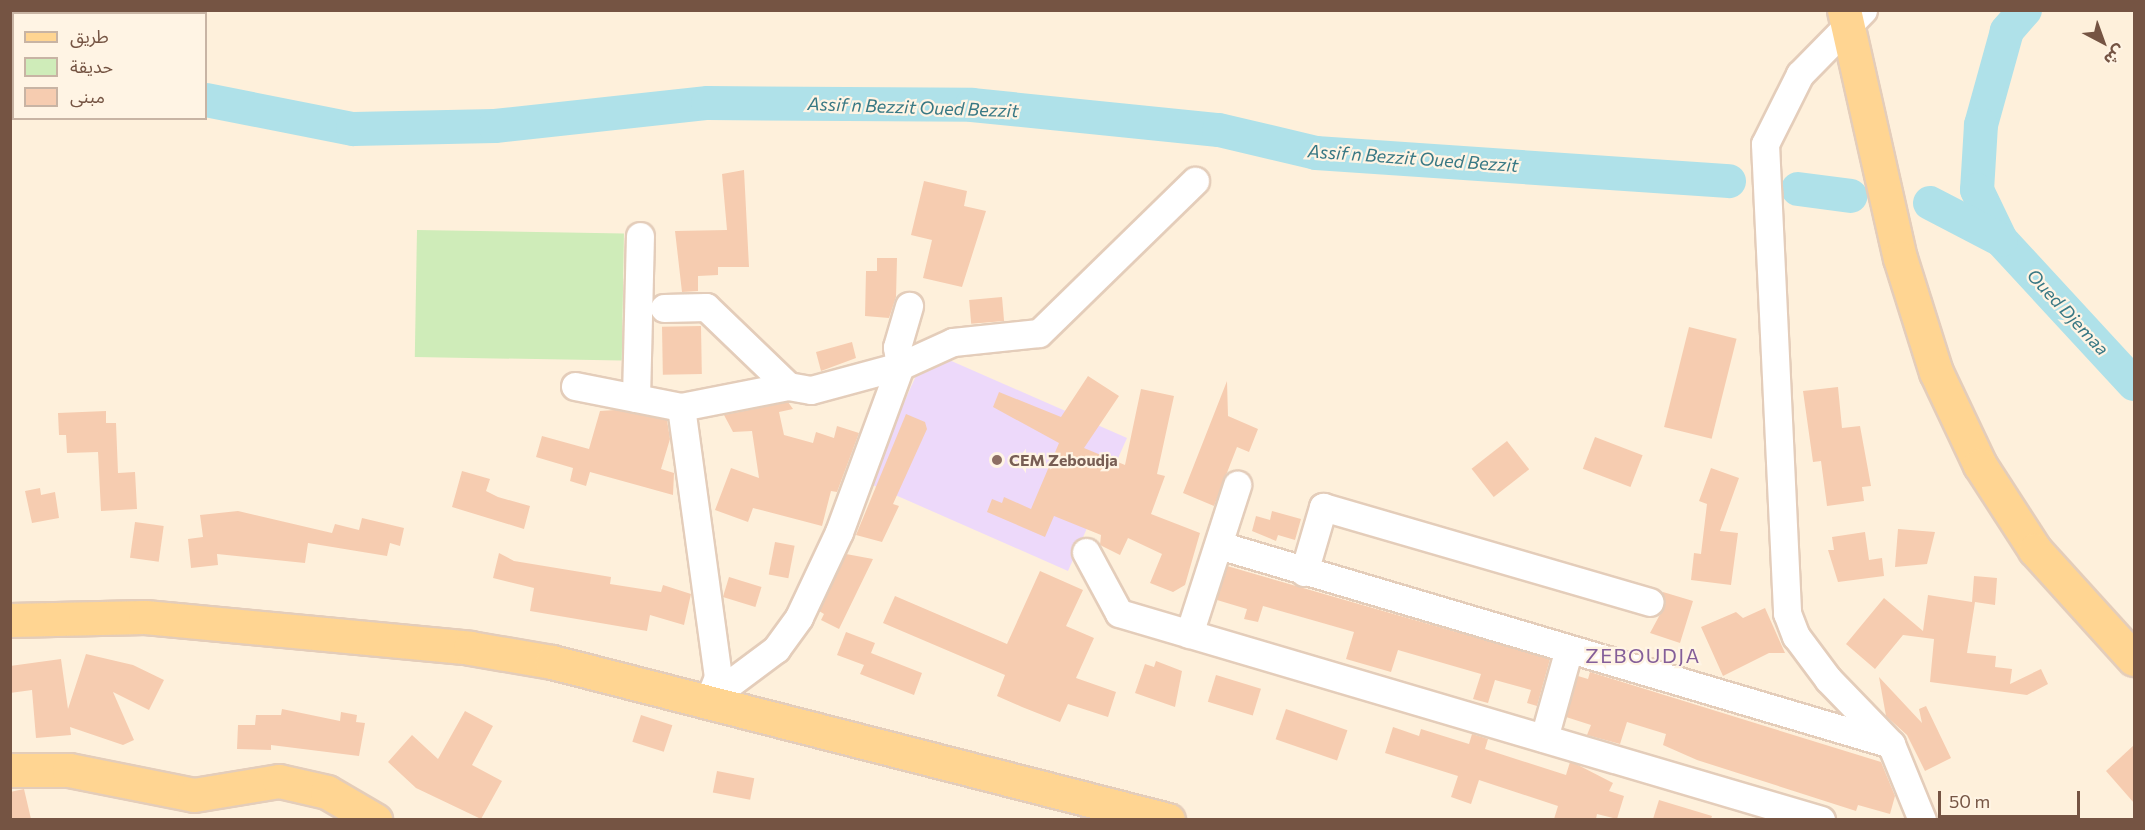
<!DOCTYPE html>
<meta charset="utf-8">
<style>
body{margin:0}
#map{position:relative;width:2145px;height:830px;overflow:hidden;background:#fef0db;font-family:Commissioner,"Noto Sans Arabic",sans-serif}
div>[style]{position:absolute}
.education>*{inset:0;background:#edd9fa}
.green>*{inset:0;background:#cfecb9;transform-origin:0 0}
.river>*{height:34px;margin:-17px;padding:0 17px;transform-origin:17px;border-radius:17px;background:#afe1e9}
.building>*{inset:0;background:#f6ccb0;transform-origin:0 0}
.roads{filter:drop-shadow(2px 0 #e4cdba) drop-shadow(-2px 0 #e4cdba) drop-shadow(0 2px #e4cdba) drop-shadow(0 -2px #e4cdba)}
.minor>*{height:27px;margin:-13.5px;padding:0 13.5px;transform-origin:13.5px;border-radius:13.5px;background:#fff}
.major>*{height:33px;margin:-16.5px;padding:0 16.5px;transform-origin:16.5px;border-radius:16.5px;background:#ffd592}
.dots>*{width:16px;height:16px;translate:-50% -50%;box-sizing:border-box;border:3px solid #fff4e4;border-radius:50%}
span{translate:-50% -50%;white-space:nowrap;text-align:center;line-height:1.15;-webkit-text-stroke:4.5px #fff4e4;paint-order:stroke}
.education-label{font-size:16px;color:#785e54;font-weight:700}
.left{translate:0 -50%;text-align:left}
.water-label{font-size:18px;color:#387884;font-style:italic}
.quarter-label{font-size:20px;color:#845e99;letter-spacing:1.5px}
.frame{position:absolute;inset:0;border:12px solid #755443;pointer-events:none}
.legend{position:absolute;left:12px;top:12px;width:195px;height:108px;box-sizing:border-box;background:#fff4e4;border:2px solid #c8b4a4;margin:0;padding:8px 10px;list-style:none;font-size:18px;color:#755443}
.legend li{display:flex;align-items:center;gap:12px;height:30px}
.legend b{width:30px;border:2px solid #c8b4a4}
.north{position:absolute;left:2073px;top:12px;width:60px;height:60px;-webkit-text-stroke:4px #fff4e4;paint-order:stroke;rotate:139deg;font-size:16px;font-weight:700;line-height:24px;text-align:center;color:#755443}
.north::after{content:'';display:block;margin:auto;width:21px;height:27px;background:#755443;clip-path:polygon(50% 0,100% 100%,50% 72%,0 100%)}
.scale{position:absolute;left:1938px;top:791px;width:142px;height:27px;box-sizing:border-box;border:3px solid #755443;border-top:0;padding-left:8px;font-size:18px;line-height:21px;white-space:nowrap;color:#755443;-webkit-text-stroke:4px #fff4e4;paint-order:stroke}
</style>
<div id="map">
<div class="education">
<div style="clip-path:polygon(940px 356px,1127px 438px,1068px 571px,868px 483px,919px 369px)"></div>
</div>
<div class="green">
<div style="left:417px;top:230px;width:207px;height:127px;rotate:1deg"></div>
</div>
<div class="river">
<div style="left:2025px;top:10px;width:28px;rotate:131deg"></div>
<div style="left:2007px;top:31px;width:98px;rotate:105.5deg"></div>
<div style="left:1981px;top:125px;width:65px;rotate:93.5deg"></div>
<div style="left:1977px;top:190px;width:55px;rotate:64.4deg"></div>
<div style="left:2001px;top:240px;width:196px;rotate:47.3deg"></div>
<div style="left:10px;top:92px;width:4px"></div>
<div style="left:206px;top:100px;width:150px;rotate:11.2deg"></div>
<div style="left:353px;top:129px;width:142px;rotate:-1.2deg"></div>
<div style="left:495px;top:126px;width:214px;rotate:-6.2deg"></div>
<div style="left:708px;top:103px;width:264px;rotate:0.4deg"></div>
<div style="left:972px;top:105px;width:248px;rotate:5.8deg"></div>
<div style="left:1219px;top:130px;width:100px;rotate:13.3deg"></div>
<div style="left:1316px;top:153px;width:414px;rotate:3.9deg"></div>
<div style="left:1798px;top:189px;width:53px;rotate:7.5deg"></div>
<div style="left:1930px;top:203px;width:80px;rotate:27.5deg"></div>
</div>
<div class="building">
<div style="clip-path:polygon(744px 170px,749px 267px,718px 267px,718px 275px,698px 276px,698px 291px,682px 292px,675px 231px,727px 230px,722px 174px)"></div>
<div style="clip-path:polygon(924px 181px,967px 191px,964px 206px,986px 211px,962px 287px,923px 278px,932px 240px,911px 235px)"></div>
<div style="clip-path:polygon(877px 258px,897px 258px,896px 297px,889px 318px,865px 316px,866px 271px,877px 271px)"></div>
<div style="left:1002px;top:297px;width:24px;height:33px;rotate:85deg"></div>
<div style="left:701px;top:326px;width:48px;height:39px;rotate:89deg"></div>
<div style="left:1689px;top:327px;width:49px;height:103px;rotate:14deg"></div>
<div style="clip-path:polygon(852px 342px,856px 358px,821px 371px,816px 352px)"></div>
<div style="clip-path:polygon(1088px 376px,1119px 396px,1084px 448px,1125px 465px,1141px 389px,1174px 396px,1157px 474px,1165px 476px,1151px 514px,1200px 533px,1185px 585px,1173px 592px,1150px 583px,1162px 554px,1128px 538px,1120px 555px,1100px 545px,1101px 535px,1054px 516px,1045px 537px,987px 512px,992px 499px,1002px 503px,1004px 497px,1031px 509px,1059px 443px,993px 407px,999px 392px,1061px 417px)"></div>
<div style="clip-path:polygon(1227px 381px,1228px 416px,1258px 429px,1249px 452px,1237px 447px,1214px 506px,1183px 493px)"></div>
<div style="clip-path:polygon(1838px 387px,1842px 428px,1860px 426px,1871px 486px,1862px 487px,1864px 501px,1827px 506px,1821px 461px,1813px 462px,1803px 391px)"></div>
<div style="clip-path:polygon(788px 402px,793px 409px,779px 412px,784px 435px,813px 443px,816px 432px,834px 438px,837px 426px,859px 433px,837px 492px,831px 491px,822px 526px,753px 508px,748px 522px,715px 510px,731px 468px,759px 478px,752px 431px,733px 432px,724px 415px)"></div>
<div style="clip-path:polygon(615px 410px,667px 420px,670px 439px,661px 469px,674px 473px,673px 495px,590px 472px,586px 486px,570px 481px,573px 468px,536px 457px,542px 436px,589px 449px,600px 411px)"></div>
<div style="clip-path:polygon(106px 411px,106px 423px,116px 423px,118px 473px,135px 472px,137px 509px,101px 511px,98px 452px,67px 453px,66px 435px,59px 435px,58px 413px)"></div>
<div style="clip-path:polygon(906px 414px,925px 422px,927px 429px,893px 504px,899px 506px,882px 542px,856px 535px)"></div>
<div style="left:1595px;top:437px;width:51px;height:34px;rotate:21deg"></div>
<div style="left:1507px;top:441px;width:36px;height:45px;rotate:52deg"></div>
<div style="clip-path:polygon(1711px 468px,1739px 478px,1720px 531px,1738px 533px,1731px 585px,1691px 580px,1694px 553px,1701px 554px,1707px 504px,1699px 501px)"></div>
<div style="clip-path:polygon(462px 471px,490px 479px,486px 491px,498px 497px,530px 506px,524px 529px,452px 507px)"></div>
<div style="clip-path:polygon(40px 488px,41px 495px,55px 492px,59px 518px,32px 523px,25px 491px)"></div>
<div style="clip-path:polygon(238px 511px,332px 533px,335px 524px,359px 530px,362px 518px,404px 528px,400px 546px,390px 543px,387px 556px,308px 543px,305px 563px,217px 554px,218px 565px,191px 568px,188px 539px,203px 537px,200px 515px)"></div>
<div style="clip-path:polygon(1272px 511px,1301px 519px,1295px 540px,1278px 535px,1276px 541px,1252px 531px,1256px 516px,1270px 520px)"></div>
<div style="left:135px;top:522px;width:29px;height:36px;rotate:8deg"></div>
<div style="clip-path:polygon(1898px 529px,1935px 532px,1927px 564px,1895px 567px)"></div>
<div style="clip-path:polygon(1865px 532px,1869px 560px,1882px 558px,1884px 576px,1838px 582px,1828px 550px,1834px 550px,1832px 537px)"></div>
<div style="left:775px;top:542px;width:20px;height:33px;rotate:11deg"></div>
<div style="clip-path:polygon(499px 553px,514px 561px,611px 577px,610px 584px,661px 592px,663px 585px,691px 594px,684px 625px,650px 615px,647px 631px,530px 611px,534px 588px,493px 578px)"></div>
<div style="clip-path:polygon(846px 554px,873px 559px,839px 629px,821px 620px,824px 614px,819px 611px)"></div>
<div style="clip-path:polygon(1227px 566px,1550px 659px,1537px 706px,1527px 703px,1531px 690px,1495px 680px,1488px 703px,1473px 699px,1481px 674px,1398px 650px,1391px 672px,1346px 659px,1354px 632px,1263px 606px,1258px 622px,1244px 619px,1247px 609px,1217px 600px)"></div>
<div style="clip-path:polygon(1040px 571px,1083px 590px,1066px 626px,1094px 638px,1076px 678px,1116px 692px,1108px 717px,1068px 704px,1060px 722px,1022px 707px,997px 696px,1005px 675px,883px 623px,895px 596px,1007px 644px)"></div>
<div style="clip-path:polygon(1974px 576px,1997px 578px,1995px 605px,1975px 602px,1967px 653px,1996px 656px,1995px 667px,2012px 669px,2010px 684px,2041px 669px,2048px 684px,2027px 695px,1930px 682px,1934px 639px,1903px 635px,1875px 669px,1846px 644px,1884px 598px,1923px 631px,1928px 595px,1972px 602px)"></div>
<div style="left:729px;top:577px;width:34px;height:21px;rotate:17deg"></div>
<div style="clip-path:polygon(1663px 592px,1693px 601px,1680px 643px,1650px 633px,1664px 607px)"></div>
<div style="clip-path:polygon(1765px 608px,1785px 653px,1769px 653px,1723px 676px,1701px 627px,1736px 612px,1743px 618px)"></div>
<div style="clip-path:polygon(846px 632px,875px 643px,871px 653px,922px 673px,914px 695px,860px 674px,864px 665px,837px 655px)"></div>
<div style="clip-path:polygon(86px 654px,133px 665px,164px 680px,149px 710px,113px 692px,134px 740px,123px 745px,70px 727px,71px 735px,36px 738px,32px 690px,10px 693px,10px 666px,61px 659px,68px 709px)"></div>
<div style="clip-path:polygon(1156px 661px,1182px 671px,1175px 707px,1135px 693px,1145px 664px,1154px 667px)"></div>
<div style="clip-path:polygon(1590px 672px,1881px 762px,1895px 796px,1890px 814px,1858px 805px,1856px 811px,1697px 760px,1663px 745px,1666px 734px,1627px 722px,1620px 744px,1587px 735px,1591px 725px,1566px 717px,1578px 676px,1588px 679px)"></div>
<div style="left:1216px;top:675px;width:47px;height:28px;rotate:17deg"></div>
<div style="clip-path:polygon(1879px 677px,1922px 723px,1919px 709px,1926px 706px,1951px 758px,1925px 771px,1907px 735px,1886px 716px)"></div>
<div style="clip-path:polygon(282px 709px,340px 721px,341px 712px,357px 715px,356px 722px,365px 723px,359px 756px,271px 745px,271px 750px,237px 749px,238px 725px,255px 725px,256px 715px,281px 715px)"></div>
<div style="left:1286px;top:709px;width:65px;height:32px;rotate:19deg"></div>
<div style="clip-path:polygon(465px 711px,493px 726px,472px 765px,502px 781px,481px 819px,416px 788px,388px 762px,412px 735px,438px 759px)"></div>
<div style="left:641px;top:715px;width:33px;height:28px;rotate:18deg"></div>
<div style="clip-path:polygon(1393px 727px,1419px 736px,1421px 729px,1469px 744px,1472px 734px,1488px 739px,1485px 749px,1566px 775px,1570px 762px,1576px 764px,1613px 783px,1609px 791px,1624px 796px,1617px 819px,1597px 814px,1596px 819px,1554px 819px,1558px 806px,1479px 780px,1471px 804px,1451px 797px,1458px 776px,1385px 753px)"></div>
<div style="clip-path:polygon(2134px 745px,2134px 803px,2106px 771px)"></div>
<div style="left:717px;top:771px;width:38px;height:22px;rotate:11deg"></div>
<div style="clip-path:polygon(24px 789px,31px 819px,10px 819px,10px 792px)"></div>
<div style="clip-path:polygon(1659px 800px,1712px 816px,1711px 819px,1653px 819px)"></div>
</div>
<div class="roads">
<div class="minor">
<div style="left:1863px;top:10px;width:90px;rotate:134.5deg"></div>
<div style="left:1800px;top:74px;width:78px;rotate:116.6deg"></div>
<div style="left:1765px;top:144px;width:470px;rotate:87.3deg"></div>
<div style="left:1787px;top:613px;width:25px;rotate:69deg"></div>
<div style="left:1796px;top:636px;width:54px;rotate:53.3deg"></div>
<div style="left:1828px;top:679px;width:91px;rotate:45.9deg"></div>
<div style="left:1891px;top:744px;width:82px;rotate:67.8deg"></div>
<div style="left:664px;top:308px;width:42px;rotate:-1.4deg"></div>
<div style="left:706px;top:307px;width:114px;rotate:43.9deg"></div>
<div style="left:575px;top:386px;width:108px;rotate:11.2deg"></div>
<div style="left:681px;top:407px;width:109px;rotate:-11.1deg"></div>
<div style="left:788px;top:386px;width:23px;rotate:10deg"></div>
<div style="left:811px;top:390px;width:92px;rotate:-15.1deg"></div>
<div style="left:900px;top:366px;width:58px;rotate:-24.4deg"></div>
<div style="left:953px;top:342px;width:86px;rotate:-6deg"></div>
<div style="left:1039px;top:333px;width:218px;rotate:-44.3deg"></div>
<div style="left:636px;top:398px;width:162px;rotate:-88.6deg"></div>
<div style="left:681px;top:407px;width:273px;rotate:82.2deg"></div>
<div style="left:718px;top:677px;width:24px;rotate:112deg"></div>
<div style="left:1219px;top:545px;width:698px;rotate:16.49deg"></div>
<div style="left:1086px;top:552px;width:69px;rotate:61.6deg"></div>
<div style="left:1119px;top:613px;width:732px;rotate:16.43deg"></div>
<div style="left:1304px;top:572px;width:68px;rotate:-73.7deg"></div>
<div style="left:1323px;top:507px;width:340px;rotate:16.2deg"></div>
<div style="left:1189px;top:634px;width:157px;rotate:-72.1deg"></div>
<div style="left:709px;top:699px;width:84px;rotate:-36.7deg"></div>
<div style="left:776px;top:649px;width:39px;rotate:-54deg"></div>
<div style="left:799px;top:617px;width:94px;rotate:-64.8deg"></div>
<div style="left:839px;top:532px;width:177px;rotate:-69.8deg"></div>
<div style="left:900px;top:366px;width:19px;rotate:-99deg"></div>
<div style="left:897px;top:347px;width:43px;rotate:-73.7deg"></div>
<div style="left:1544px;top:738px;width:89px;rotate:-74.4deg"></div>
</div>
<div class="major">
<div style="left:1844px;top:10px;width:254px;rotate:77.3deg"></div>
<div style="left:1900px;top:258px;width:120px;rotate:72.5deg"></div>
<div style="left:1936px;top:372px;width:103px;rotate:64.7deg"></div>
<div style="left:1980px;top:465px;width:101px;rotate:57.1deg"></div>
<div style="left:2035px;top:550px;width:147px;rotate:47.8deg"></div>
<div style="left:10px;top:620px;width:135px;rotate:-1.3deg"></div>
<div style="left:145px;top:617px;width:326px;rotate:5.4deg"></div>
<div style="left:470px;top:648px;width:83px;rotate:9.7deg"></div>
<div style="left:552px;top:662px;width:636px;rotate:14.39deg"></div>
<div style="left:10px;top:770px;width:59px"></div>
<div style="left:69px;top:770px;width:127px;rotate:11.3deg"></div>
<div style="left:194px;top:795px;width:86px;rotate:-9.4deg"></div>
<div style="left:279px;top:781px;width:49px;rotate:12.9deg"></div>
<div style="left:327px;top:792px;width:56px;rotate:30.3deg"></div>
</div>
</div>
<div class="dots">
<div style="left:997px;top:460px;background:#8d6e63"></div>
</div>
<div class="education-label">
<span class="left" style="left:1009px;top:460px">CEM Zeboudja</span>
</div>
<div class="water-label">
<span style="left:913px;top:107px;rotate:2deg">Assif n Bezzit Oued Bezzit</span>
<span style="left:1413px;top:158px;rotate:4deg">Assif n Bezzit Oued Bezzit</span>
<span style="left:2068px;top:312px;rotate:47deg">Oued Djemaa</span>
</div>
<div class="quarter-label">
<span style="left:1643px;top:655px">ZEBOUDJA</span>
</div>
<div class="frame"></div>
<ul class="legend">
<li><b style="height:8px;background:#ffd592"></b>طريق</li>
<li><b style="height:16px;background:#cfecb9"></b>حديقة</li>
<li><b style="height:16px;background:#f6ccb0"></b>مبنى</li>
</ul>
<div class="north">ش</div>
<div class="scale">50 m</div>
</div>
